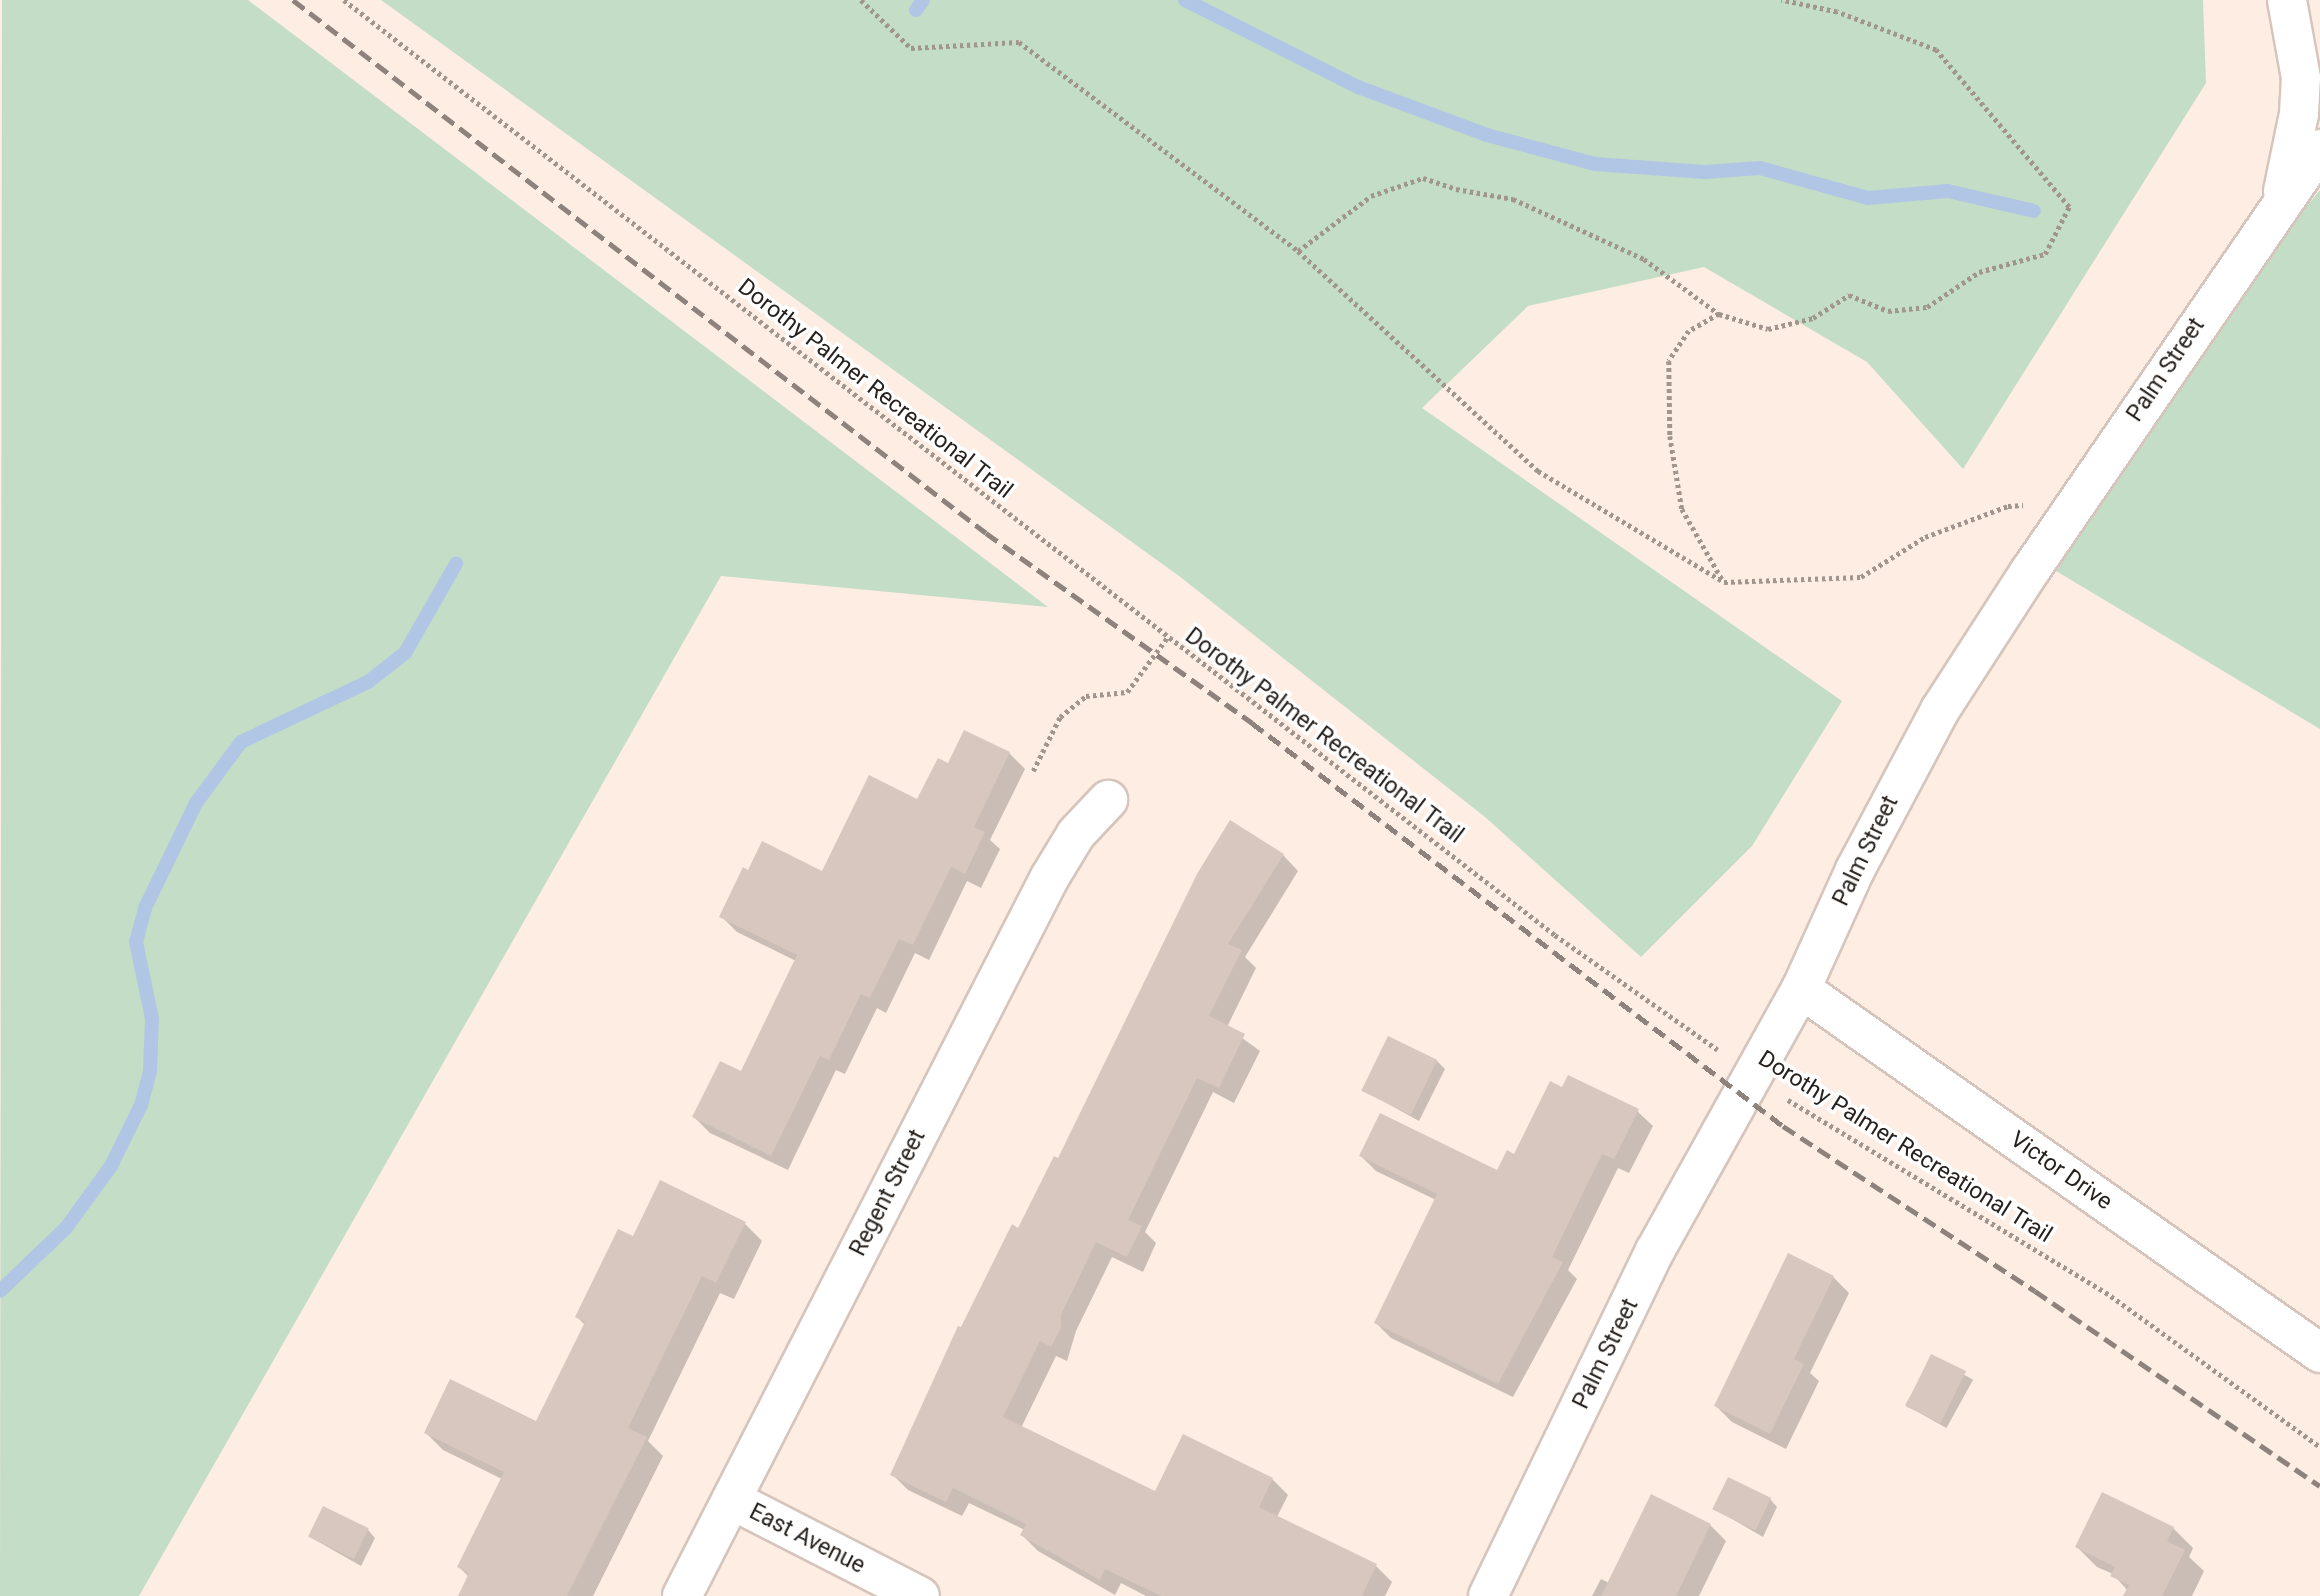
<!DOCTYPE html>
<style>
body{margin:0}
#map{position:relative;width:2320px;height:1596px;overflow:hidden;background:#fdede3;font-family:Roboto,sans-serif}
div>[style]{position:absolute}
.green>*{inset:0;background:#c4ddc7}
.shadow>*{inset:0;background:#0003;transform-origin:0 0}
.stream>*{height:14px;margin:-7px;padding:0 7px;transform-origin:7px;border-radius:7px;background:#b1c6e4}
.building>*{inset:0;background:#d7c7be;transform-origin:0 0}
.path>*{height:4.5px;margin-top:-2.25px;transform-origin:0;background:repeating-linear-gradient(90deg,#a1968e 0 3.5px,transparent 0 7px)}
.roads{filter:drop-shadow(2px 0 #d5c5bc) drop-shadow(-2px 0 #d5c5bc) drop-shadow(0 2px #d5c5bc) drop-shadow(0 -2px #d5c5bc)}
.street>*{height:38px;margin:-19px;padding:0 19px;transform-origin:19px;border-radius:19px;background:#fff}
.rail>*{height:5px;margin-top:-2.5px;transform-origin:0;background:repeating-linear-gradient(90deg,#8d837c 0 14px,transparent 0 21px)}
span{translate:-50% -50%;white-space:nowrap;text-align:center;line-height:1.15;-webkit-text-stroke:7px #fff;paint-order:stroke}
.street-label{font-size:23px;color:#26211d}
</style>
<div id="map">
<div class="green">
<div style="clip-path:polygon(2px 0,248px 0,1048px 607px,721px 576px,139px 1596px,0 1596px)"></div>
<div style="clip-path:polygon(381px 0,2203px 0,2206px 83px,1963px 469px,1867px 362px,1704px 267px,1528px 306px,1422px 408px,1842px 701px,1752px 846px,1641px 957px,1485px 817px,1179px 576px)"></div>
<div style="clip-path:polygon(2320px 190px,2320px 729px,2051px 568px,2256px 268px)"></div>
</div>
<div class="shadow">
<div style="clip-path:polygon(1009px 753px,1025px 769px,990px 840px,1000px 849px,981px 888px,967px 881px,929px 960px,915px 953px,886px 1013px,877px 1008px,845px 1074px,836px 1070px,788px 1170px,710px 1133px,694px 1117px,742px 1073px,796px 961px,737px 932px,721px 916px,749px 872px,823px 873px,918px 802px,949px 765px)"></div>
<div style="clip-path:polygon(1283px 855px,1298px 871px,1245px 957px,1256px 968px,1227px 1027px,1260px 1051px,1234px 1103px,1213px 1092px,1145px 1232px,1156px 1243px,1143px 1272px,1112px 1257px,1076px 1331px,1067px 1361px,1056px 1356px,1021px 1428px,1156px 1494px,1272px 1479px,1288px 1495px,1277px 1517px,1376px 1566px,1392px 1582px,1385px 1596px,1146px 1596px,1121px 1583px,1115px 1595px,1038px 1551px,1022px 1535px,1025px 1530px,969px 1503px,962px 1516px,908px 1490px,892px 1474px,962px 1330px,1059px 1160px)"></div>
<div style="clip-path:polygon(1437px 1061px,1445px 1069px,1419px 1121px,1363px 1090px)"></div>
<div style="clip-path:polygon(1637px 1111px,1653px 1126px,1629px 1173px,1618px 1168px,1568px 1270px,1577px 1279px,1513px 1397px,1391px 1338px,1376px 1323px,1436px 1200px,1376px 1171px,1361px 1156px,1498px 1173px,1515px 1156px)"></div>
<div style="clip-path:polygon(745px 1224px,762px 1241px,734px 1299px,720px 1293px,648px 1441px,663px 1456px,593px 1596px,460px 1596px,469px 1577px,459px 1567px,502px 1479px,443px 1450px,426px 1433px,537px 1424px,585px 1325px,577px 1317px,634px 1239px)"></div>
<div style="clip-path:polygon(1833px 1277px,1849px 1293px,1810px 1373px,1819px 1381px,1786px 1449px,1732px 1422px,1716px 1406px)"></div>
<div style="left:1932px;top:1357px;width:47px;height:55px;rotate:29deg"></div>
<div style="clip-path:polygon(1651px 1497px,1710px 1525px,1726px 1541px,1699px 1596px,1592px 1596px,1601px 1579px,1609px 1583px)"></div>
<div style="clip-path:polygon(1770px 1499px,1777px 1507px,1763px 1537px,1715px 1509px)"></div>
<div style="clip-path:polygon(2173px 1528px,2193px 1548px,2189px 1557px,2204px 1571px,2192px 1596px,2125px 1596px,2128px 1591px,2113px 1574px,2097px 1567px,2077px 1547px)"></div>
<div style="clip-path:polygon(368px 1530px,375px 1538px,361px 1566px,310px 1537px)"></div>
</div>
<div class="stream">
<div style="left:1185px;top:0;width:194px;rotate:26.7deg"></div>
<div style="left:1358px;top:87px;width:138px;rotate:20.4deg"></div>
<div style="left:1487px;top:135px;width:112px;rotate:15deg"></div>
<div style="left:1595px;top:164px;width:110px;rotate:4.2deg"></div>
<div style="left:1705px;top:172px;width:55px;rotate:-4.2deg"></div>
<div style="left:1760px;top:168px;width:112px;rotate:15.5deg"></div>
<div style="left:1868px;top:198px;width:80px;rotate:-5deg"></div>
<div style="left:1948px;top:191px;width:88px;rotate:13.1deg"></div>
<div style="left:916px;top:10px;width:12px;rotate:-55deg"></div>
<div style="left:0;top:1291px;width:91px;rotate:-43.7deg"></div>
<div style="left:66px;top:1228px;width:77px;rotate:-54deg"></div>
<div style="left:111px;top:1166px;width:68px;rotate:-63.8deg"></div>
<div style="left:141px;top:1105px;width:35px;rotate:-75deg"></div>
<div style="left:150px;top:1071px;width:52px;rotate:-87.8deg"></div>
<div style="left:152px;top:1019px;width:79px;rotate:-101.7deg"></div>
<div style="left:136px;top:942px;width:35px;rotate:-75deg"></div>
<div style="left:145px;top:908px;width:117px;rotate:-64.1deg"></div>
<div style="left:196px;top:803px;width:76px;rotate:-53.6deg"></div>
<div style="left:241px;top:742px;width:140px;rotate:-25.3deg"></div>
<div style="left:368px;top:682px;width:47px;rotate:-38.1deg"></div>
<div style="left:405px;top:653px;width:103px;rotate:-60.2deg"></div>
</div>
<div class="building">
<div style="clip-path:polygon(964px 730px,1010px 752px,974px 827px,985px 832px,965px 874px,951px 867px,913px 945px,899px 939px,870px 998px,861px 994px,829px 1060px,820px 1056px,771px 1156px,692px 1117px,720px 1061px,741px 1071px,797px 955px,719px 917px,743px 867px,748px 870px,762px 841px,822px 871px,869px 775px,917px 799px,938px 758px,948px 763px)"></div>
<div style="clip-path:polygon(1230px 820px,1284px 854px,1228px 944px,1242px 950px,1209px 1016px,1245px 1034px,1219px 1088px,1197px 1078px,1128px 1220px,1142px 1226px,1127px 1257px,1096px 1242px,1061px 1315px,1061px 1327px,1051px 1347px,1040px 1341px,1003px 1417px,1155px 1491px,1183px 1434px,1273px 1478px,1259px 1507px,1377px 1564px,1362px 1596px,1161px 1596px,1105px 1569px,1100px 1580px,1020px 1535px,1026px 1524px,953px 1488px,946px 1502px,890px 1475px,958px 1326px,961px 1327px,1012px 1224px,1018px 1228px,1054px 1156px,1058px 1158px,1197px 874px)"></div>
<div style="left:1388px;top:1036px;width:55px;height:61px;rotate:26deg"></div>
<div style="clip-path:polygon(1568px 1075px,1639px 1109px,1614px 1159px,1602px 1154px,1552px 1257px,1563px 1262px,1498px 1384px,1374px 1323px,1437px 1194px,1359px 1156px,1380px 1113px,1497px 1170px,1507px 1150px,1514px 1154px,1550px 1081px,1562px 1087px)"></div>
<div style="clip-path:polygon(660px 1180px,746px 1222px,716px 1283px,702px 1276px,628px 1428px,647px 1437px,567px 1596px,458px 1596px,469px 1573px,457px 1567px,504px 1472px,424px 1433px,450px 1379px,536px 1421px,585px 1322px,575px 1317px,618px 1229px,633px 1236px)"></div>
<div style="clip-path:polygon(1788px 1253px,1834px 1276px,1794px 1359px,1804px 1364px,1770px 1434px,1714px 1406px)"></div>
<div style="left:1931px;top:1354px;width:39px;height:58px;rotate:26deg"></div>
<div style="left:1728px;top:1477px;width:48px;height:36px;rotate:26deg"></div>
<div style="clip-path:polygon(2102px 1492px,2174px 1527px,2167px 1541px,2185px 1550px,2162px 1596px,2123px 1596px,2129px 1585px,2110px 1576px,2115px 1567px,2075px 1547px)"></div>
<div style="clip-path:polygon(1651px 1494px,1711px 1524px,1676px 1596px,1601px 1596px)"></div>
<div style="left:323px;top:1506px;width:51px;height:34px;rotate:26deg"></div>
</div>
<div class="path">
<div style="left:344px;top:0;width:1530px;rotate:37.67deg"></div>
<div style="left:1555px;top:935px;width:199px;rotate:35.2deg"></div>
<div style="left:861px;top:0;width:69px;rotate:43.8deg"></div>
<div style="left:911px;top:48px;width:108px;rotate:-3.2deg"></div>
<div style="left:1019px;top:42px;width:349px;rotate:36.8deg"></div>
<div style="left:1298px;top:251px;width:326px;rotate:42.5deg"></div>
<div style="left:1538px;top:471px;width:217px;rotate:30.8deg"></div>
<div style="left:1724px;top:582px;width:137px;rotate:-2.1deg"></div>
<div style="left:1861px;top:577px;width:75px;rotate:-32deg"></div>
<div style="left:1925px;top:537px;width:89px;rotate:-20.5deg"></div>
<div style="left:2008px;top:506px;width:15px;rotate:-4deg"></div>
<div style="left:1298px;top:251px;width:91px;rotate:-37deg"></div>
<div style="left:1371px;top:196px;width:55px;rotate:-19.1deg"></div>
<div style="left:1423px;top:178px;width:35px;rotate:18deg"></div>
<div style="left:1456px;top:189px;width:58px;rotate:10deg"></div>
<div style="left:1513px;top:199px;width:144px;rotate:24.6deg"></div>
<div style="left:1644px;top:259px;width:93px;rotate:36.3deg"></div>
<div style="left:1719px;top:314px;width:51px;rotate:17deg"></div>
<div style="left:1768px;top:329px;width:46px;rotate:-13.7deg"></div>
<div style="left:1813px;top:318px;width:43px;rotate:-32.6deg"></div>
<div style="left:1849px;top:295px;width:42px;rotate:22.3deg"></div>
<div style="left:1888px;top:311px;width:39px;rotate:-6deg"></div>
<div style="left:1927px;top:307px;width:63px;rotate:-33.9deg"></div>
<div style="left:1979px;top:272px;width:68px;rotate:-15.3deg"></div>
<div style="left:2045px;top:254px;width:53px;rotate:-62.9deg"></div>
<div style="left:2069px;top:207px;width:206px;rotate:-130.3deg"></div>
<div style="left:1936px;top:50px;width:106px;rotate:-159deg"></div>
<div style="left:1837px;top:12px;width:57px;rotate:-167.9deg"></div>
<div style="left:1719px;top:314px;width:34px;rotate:150deg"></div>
<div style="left:1689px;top:331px;width:36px;rotate:124deg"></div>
<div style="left:1669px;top:361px;width:75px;rotate:89.2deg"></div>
<div style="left:1670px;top:436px;width:74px;rotate:80.7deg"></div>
<div style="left:1682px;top:509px;width:83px;rotate:60.3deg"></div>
<div style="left:1033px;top:771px;width:60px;rotate:-63.4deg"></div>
<div style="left:1060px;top:717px;width:33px;rotate:-39deg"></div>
<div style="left:1086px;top:696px;width:41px;rotate:-5.6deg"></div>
<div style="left:1127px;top:692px;width:67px;rotate:-53.5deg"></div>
<div style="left:1788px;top:1100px;width:378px;rotate:31.2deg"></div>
<div style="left:2111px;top:1296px;width:258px;rotate:35.8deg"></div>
</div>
<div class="roads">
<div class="street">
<div style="left:2283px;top:191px;width:79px;rotate:-78.3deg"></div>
<div style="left:2299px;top:114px;width:36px;rotate:-87deg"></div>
<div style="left:2301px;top:78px;width:79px;rotate:-100.2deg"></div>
<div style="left:1801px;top:989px;width:634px;rotate:35.04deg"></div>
<div style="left:732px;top:1500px;width:211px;rotate:27.1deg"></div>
<div style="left:682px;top:1596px;width:808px;rotate:-62.9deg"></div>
<div style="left:1050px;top:877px;width:50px;rotate:-58.8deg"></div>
<div style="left:1076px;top:834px;width:47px;rotate:-46.7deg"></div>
<div style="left:1488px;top:1596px;width:383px;rotate:-64.2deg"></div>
<div style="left:1655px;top:1251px;width:300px;rotate:-60.9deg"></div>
<div style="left:1801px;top:989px;width:131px;rotate:-65.6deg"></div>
<div style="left:1855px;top:870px;width:181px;rotate:-62deg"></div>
<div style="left:1940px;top:710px;width:166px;rotate:-57.1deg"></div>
<div style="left:2030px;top:571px;width:512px;rotate:-55.5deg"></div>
</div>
</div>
<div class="rail">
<div style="left:293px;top:0;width:874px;rotate:37.56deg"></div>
<div style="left:986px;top:533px;width:327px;rotate:35.5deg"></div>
<div style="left:1252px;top:723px;width:667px;rotate:37.2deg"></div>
<div style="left:1783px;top:1126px;width:301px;rotate:33.2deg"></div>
<div style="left:2035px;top:1291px;width:345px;rotate:34.4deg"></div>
</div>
<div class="street-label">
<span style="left:2166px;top:370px;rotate:-56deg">Palm Street</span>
<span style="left:875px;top:389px;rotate:38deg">Dorothy Palmer Recreational Trail</span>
<span style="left:1324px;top:736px;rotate:37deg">Dorothy Palmer Recreational Trail</span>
<span style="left:1866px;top:851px;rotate:-64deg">Palm Street</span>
<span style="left:1905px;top:1147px;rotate:32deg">Dorothy Palmer Recreational Trail</span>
<span style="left:2061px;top:1171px;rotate:35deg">Victor Drive</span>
<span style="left:888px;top:1193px;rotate:-63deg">Regent Street</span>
<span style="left:1606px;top:1354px;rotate:-64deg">Palm Street</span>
<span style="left:807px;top:1539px;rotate:27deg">East Avenue</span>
</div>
</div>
